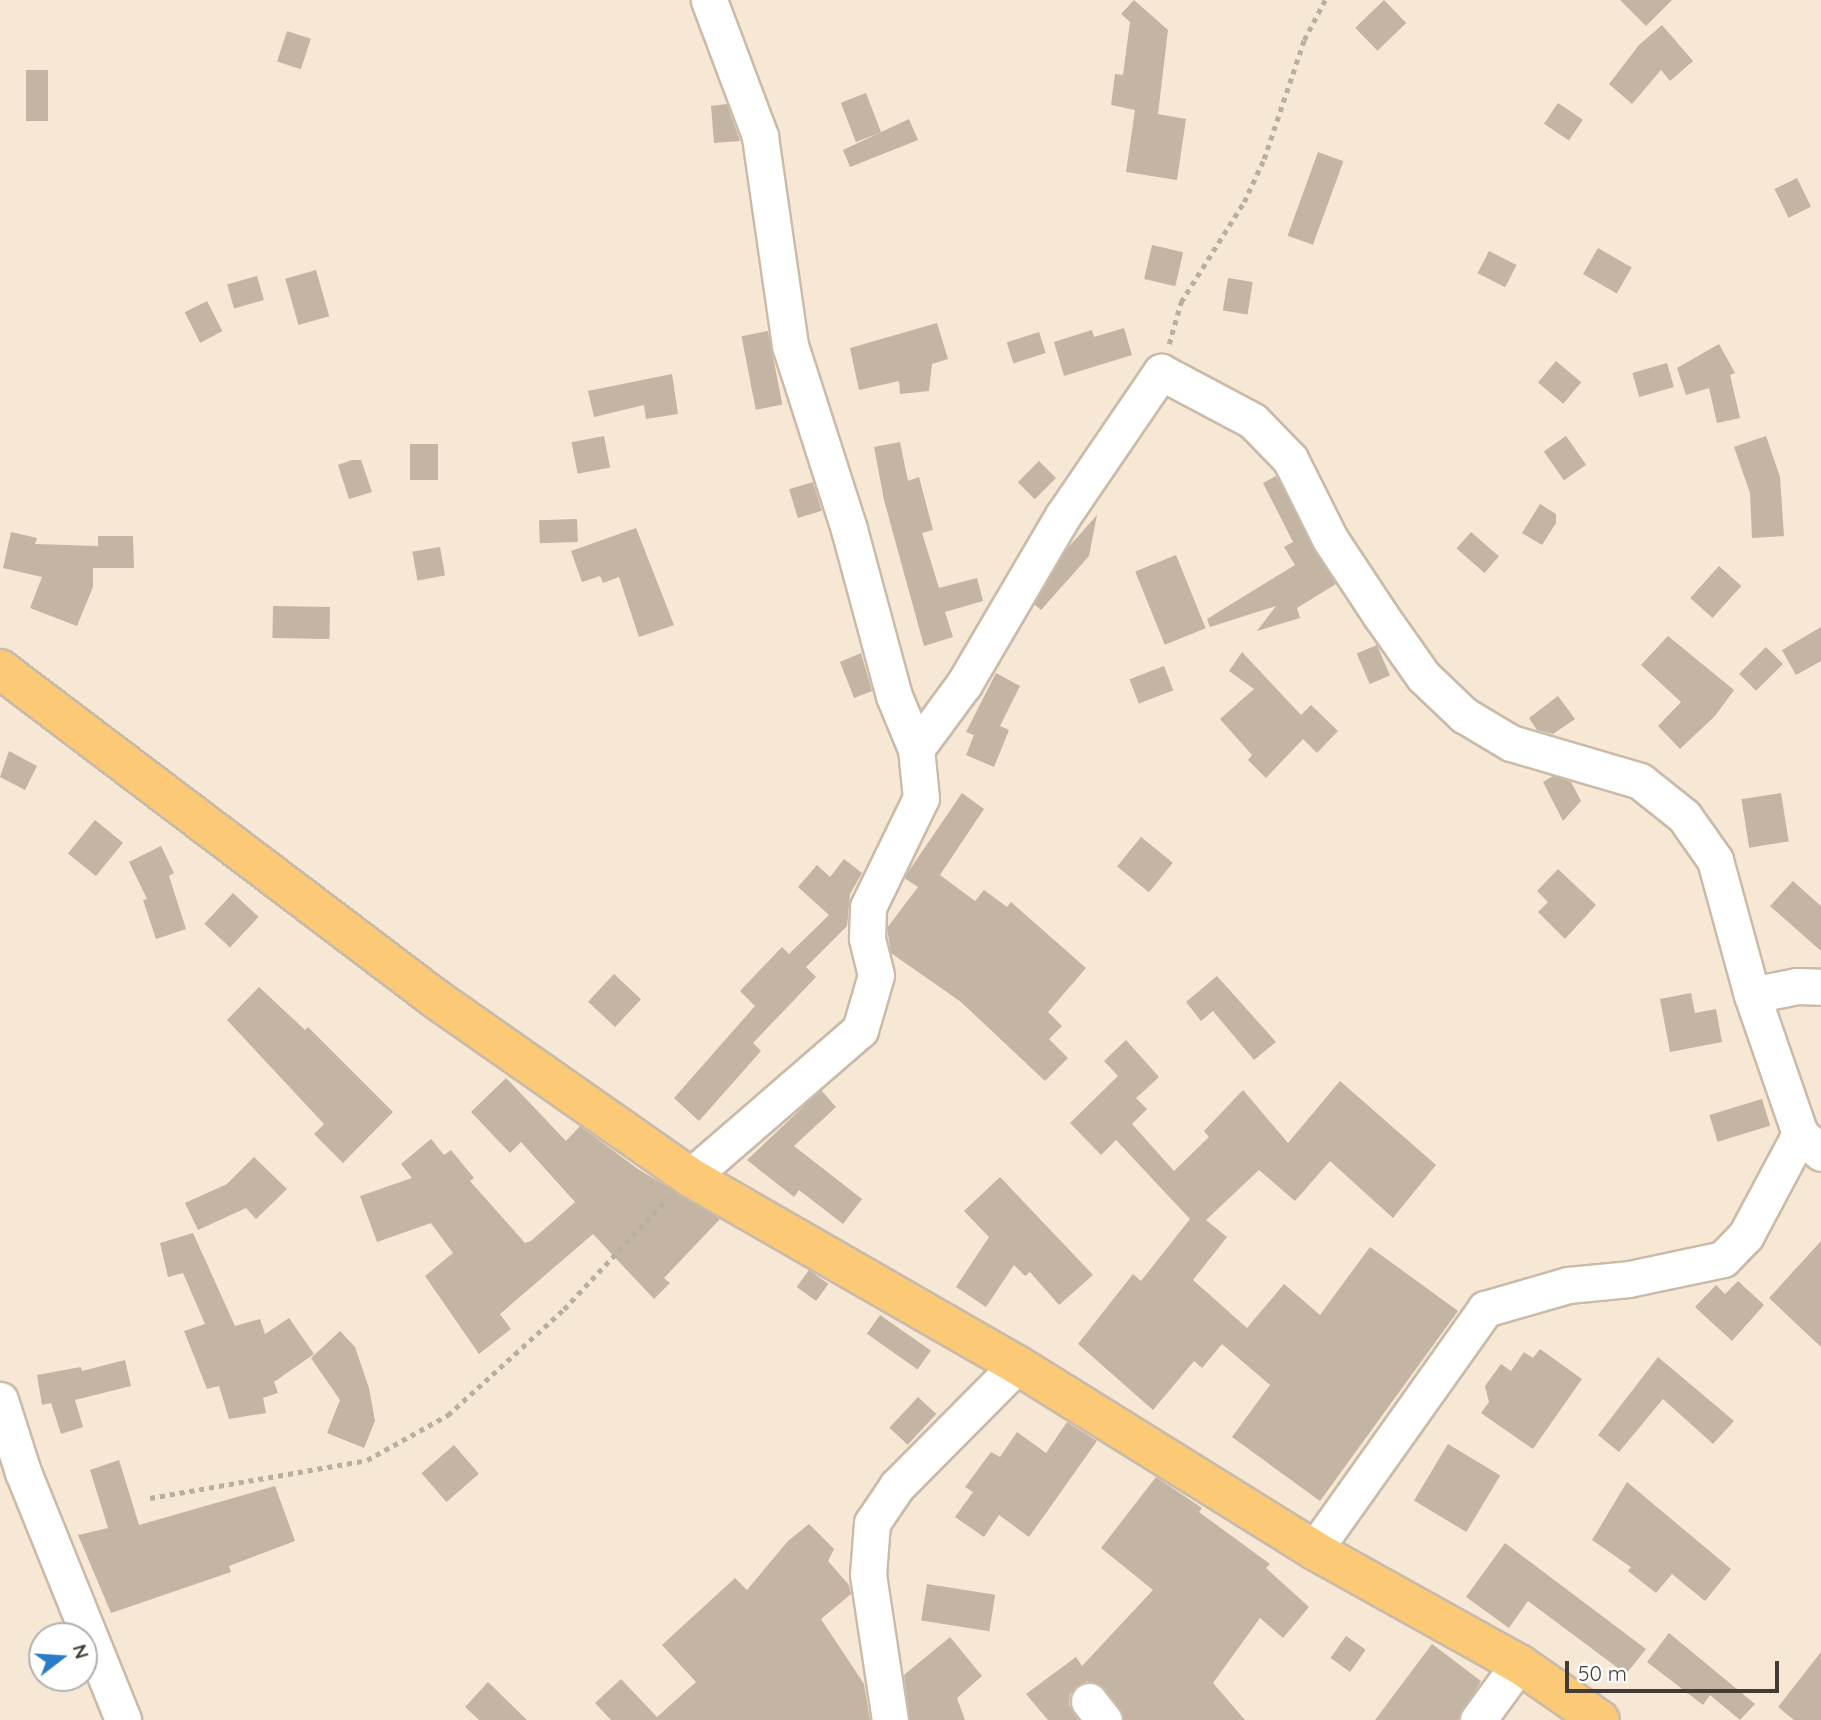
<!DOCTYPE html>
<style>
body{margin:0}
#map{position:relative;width:1821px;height:1720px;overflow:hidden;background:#f7e7d5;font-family:Quicksand,sans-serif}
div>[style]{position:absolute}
.building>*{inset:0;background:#c3b4a3;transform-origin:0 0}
.path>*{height:4.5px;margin-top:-2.25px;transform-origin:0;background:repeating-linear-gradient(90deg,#baae9f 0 5px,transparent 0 10px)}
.roads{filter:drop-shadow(2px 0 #cabba9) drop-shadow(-2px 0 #cabba9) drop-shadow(0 2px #cabba9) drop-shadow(0 -2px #cabba9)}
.minor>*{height:35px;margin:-17.5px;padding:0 17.5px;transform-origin:17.5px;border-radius:17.5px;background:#fff}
.major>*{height:38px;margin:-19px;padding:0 19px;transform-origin:19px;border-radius:19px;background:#fcca77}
span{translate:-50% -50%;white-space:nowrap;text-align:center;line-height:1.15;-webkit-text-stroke:5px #fff;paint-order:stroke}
.north{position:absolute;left:28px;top:1622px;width:70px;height:70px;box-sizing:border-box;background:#fff;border:2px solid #b3b1ae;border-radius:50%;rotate:73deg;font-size:19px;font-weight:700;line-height:28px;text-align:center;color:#423c34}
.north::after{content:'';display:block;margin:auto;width:24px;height:32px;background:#2a7bca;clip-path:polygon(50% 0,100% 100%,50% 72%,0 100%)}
.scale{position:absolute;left:1565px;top:1661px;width:214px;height:32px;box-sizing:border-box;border:4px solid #423c34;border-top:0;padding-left:9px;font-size:21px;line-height:24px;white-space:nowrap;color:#423c34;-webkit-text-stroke:5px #fff;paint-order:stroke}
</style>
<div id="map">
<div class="building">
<div style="clip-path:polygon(1134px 0,1168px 30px,1158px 114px,1186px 119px,1177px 180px,1126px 172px,1135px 110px,1111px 105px,1115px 74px,1123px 75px,1130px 22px,1121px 14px)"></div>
<div style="left:1384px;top:0;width:32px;height:40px;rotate:46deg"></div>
<div style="clip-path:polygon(1620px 0,1672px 0,1646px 26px)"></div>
<div style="clip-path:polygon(1662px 25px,1693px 61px,1670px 81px,1661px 70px,1632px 104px,1609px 84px,1639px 45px)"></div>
<div style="left:287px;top:31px;width:25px;height:32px;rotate:18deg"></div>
<div style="left:26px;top:70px;width:22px;height:51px"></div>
<div style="left:866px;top:93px;width:42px;height:27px;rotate:69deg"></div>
<div style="left:1558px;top:103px;width:30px;height:25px;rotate:34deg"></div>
<div style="clip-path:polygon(727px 104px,740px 141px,714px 143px,711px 106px)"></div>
<div style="clip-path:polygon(909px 119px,918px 140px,850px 167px,843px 150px)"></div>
<div style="left:1318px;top:152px;width:27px;height:89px;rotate:20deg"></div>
<div style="left:1797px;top:178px;width:32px;height:25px;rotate:64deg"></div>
<div style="left:1152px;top:245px;width:32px;height:35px;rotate:13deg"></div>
<div style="left:1598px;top:248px;width:39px;height:30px;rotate:30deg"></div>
<div style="left:1489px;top:251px;width:31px;height:25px;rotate:27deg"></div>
<div style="left:316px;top:270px;width:48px;height:32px;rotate:74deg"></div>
<div style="left:257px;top:276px;width:25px;height:31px;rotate:74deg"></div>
<div style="left:1228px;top:278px;width:25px;height:33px;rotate:9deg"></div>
<div style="left:207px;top:301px;width:34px;height:25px;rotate:63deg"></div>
<div style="clip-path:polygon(937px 323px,948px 359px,932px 364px,929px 391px,900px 394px,899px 381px,859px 390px,850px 348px)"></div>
<div style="clip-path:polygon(1124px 328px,1132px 355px,1064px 376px,1054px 342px,1092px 330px,1094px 337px)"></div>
<div style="left:768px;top:331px;width:75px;height:27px;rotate:79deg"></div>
<div style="left:1039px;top:332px;width:22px;height:34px;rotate:72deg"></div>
<div style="clip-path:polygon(1719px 344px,1735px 373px,1730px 375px,1740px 418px,1717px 423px,1709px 388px,1686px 395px,1677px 368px)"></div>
<div style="left:1556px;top:361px;width:33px;height:28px;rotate:40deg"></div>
<div style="left:1667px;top:363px;width:25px;height:36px;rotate:74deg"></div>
<div style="clip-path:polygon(672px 374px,678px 414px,646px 419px,644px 405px,594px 417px,588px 391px)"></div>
<div style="left:604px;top:436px;width:32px;height:33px;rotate:79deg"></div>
<div style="left:1566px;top:436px;width:35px;height:27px;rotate:55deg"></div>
<div style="clip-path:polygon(1766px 436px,1780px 477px,1784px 536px,1752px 538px,1750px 493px,1734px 447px)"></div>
<div style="clip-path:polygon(900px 442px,908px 481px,919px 477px,933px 530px,922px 533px,939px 588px,977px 578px,983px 601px,945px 612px,953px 637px,924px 646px,884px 500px,874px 447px)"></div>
<div style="left:410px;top:444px;width:28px;height:36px"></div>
<div style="clip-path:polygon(352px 460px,361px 460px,372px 492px,349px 499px,338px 465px)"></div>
<div style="left:1039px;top:461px;width:24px;height:30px;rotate:45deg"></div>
<div style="clip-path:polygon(1276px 476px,1336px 584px,1297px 608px,1300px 618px,1257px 631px,1276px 606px,1210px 627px,1207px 619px,1295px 565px,1284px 547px,1293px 542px,1263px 483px)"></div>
<div style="left:813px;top:482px;width:30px;height:25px;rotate:73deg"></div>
<div style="clip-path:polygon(1540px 504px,1556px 514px,1556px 523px,1542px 545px,1522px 533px)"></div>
<div style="clip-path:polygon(1097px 515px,1089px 556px,1041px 610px,1034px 604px,1065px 551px)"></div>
<div style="left:577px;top:519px;width:23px;height:38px;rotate:88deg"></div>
<div style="clip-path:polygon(636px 528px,674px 625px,639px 637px,619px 577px,603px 583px,600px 576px,582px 582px,571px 551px)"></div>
<div style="clip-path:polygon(11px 532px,37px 538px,35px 544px,98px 546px,98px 536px,133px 536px,134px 568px,93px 568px,93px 587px,77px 626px,30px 608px,42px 577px,3px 568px)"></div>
<div style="left:1471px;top:532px;width:37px;height:22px;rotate:41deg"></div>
<div style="left:440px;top:547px;width:29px;height:28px;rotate:80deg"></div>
<div style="left:1176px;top:555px;width:79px;height:44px;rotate:68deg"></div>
<div style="left:1719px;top:566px;width:30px;height:43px;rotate:42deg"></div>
<div style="left:273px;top:606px;width:57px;height:32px;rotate:1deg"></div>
<div style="clip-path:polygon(1821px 627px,1821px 661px,1796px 675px,1782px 650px)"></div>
<div style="clip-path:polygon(1668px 636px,1734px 690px,1715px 716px,1680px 749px,1658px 726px,1681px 702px,1641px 665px)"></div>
<div style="left:1377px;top:645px;width:33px;height:22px;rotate:67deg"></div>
<div style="left:1766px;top:647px;width:24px;height:38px;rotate:45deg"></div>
<div style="clip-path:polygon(1242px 652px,1301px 715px,1311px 705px,1338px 731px,1317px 753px,1303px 739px,1266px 778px,1248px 760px,1252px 755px,1220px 719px,1254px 689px,1229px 671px)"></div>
<div style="clip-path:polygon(861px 653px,872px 691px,854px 698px,840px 662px)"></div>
<div style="left:1164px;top:666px;width:26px;height:37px;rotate:69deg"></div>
<div style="clip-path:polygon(996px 673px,1020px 686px,1000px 726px,1009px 730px,994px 767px,966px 755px,974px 735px,966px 732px)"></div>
<div style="clip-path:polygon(1558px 696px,1575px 719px,1553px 734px,1537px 730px,1529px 718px)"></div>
<div style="clip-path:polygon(9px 751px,37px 766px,25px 790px,0 777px)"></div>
<div style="clip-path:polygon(1553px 776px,1571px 782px,1581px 801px,1563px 821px,1543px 782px)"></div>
<div style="clip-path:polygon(962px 793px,984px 809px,940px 875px,975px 901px,984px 890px,1007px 907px,1011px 902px,1086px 968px,1048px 1012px,1062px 1026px,1049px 1039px,1068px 1058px,1045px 1081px,961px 1002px,891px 953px,887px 928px,918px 887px,904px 878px)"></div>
<div style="left:1781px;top:793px;width:49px;height:40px;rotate:81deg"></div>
<div style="left:95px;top:820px;width:36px;height:43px;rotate:39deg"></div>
<div style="left:1141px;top:837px;width:41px;height:38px;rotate:39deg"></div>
<div style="clip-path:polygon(161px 846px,174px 873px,169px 876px,186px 929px,156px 939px,143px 900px,147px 899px,129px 862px)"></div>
<div style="clip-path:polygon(844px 859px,862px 873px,850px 894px,847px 926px,806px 967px,816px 977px,753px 1043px,761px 1051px,699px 1121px,674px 1098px,755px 1006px,740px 991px,782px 947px,789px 954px,829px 915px,798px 887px,817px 865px,830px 877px)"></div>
<div style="clip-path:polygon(1558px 869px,1596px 905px,1565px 939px,1538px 912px,1548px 902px,1537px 891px)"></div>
<div style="clip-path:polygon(1793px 881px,1821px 906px,1821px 951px,1770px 906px)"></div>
<div style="left:233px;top:893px;width:35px;height:42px;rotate:43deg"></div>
<div style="left:614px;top:974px;width:37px;height:38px;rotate:43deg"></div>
<div style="clip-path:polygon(1217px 976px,1276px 1042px,1254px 1060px,1213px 1011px,1201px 1021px,1186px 1002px)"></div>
<div style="clip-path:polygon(259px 987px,305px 1030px,308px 1027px,393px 1112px,343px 1163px,314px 1134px,324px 1124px,227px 1020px)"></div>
<div style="clip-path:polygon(1691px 993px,1695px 1013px,1716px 1009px,1722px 1042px,1670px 1052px,1660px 999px)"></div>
<div style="clip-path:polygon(1126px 1040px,1159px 1077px,1136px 1098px,1147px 1109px,1132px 1124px,1174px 1171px,1209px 1137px,1204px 1131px,1243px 1090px,1288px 1143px,1340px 1081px,1436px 1165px,1393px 1218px,1330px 1161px,1295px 1201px,1259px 1170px,1206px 1220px,1227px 1237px,1193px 1280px,1247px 1328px,1284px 1284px,1320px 1315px,1370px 1247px,1458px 1311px,1320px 1501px,1232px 1437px,1270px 1385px,1222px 1344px,1202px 1368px,1194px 1361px,1153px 1410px,1078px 1344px,1133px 1274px,1141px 1281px,1190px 1219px,1116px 1140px,1101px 1155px,1070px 1123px,1118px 1076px,1104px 1061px)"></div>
<div style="clip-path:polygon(506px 1078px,566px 1141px,580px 1126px,638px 1169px,720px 1219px,664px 1278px,670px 1283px,654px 1299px,593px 1234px,500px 1314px,511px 1329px,479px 1354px,425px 1276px,453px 1253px,431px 1223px,377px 1242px,360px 1196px,412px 1178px,401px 1164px,431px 1139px,444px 1155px,451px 1150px,474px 1178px,470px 1181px,525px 1243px,531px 1241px,575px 1202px,521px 1142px,510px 1153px,471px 1112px)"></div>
<div style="clip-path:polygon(821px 1090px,836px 1107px,794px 1146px,862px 1199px,843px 1224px,799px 1190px,794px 1197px,747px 1160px)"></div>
<div style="left:1762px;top:1099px;width:28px;height:55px;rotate:73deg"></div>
<div style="clip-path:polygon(254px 1157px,287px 1189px,256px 1219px,246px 1208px,198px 1230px,185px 1203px,227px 1184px)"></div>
<div style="clip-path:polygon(1000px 1177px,1093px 1275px,1059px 1305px,1030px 1272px,1025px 1276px,1014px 1265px,986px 1307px,956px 1287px,989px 1237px,964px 1211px)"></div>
<div style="clip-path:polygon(193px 1233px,235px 1326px,260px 1319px,265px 1334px,289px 1318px,314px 1354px,274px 1382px,278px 1393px,263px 1398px,266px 1413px,229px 1419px,219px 1386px,207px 1389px,184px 1331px,205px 1324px,183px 1273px,168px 1277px,160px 1243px)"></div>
<div style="clip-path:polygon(1821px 1241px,1821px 1347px,1769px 1298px)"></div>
<div style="left:809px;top:1270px;width:24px;height:21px;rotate:36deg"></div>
<div style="clip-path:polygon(1738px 1281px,1764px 1305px,1732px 1341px,1695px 1307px,1716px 1285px,1725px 1294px)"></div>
<div style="left:880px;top:1315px;width:62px;height:23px;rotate:35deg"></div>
<div style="clip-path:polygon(340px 1331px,355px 1347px,369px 1388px,375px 1421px,364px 1448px,327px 1433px,340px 1400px,311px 1358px)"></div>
<div style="clip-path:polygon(1540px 1349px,1582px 1379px,1533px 1449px,1481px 1413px,1489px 1402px,1485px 1386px,1501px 1364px,1511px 1371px,1524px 1352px,1533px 1358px)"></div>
<div style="clip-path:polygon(1658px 1357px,1734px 1421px,1713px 1444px,1663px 1399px,1619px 1452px,1598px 1435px)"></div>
<div style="clip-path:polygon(125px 1360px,131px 1386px,75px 1400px,83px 1427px,61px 1434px,51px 1403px,42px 1405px,37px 1375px,81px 1367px,82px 1371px)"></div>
<div style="left:918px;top:1397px;width:25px;height:42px;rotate:43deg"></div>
<div style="clip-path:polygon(1067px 1422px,1097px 1441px,1029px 1537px,999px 1515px,984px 1537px,955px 1517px,973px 1492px,965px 1487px,991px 1452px,1000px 1457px,1017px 1432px,1046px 1453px)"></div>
<div style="left:1448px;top:1444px;width:61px;height:66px;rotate:31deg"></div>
<div style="left:454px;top:1445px;width:38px;height:43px;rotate:49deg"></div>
<div style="clip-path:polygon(119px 1460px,139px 1525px,275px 1486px,295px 1541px,229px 1566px,231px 1572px,111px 1613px,78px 1535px,108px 1528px,90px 1470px)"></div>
<div style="clip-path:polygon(1156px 1477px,1202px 1508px,1199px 1512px,1270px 1564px,1266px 1568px,1309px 1607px,1283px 1638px,1260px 1618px,1213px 1683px,1245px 1720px,1124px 1720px,1105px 1689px,1087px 1681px,1070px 1694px,1069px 1705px,1078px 1720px,1048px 1720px,1026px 1694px,1076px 1657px,1082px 1666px,1153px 1590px,1101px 1548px)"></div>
<div style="clip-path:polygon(1627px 1482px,1731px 1569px,1705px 1601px,1672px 1574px,1656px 1593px,1628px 1571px,1631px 1567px,1592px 1540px)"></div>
<div style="clip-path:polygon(809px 1524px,834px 1549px,828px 1561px,849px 1585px,851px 1594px,821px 1619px,864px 1684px,870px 1720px,611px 1720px,595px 1703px,621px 1679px,657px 1717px,696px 1682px,662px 1645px,735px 1578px,747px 1590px,788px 1541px)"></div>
<div style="clip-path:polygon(1505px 1543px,1646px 1649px,1626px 1674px,1528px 1601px,1509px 1628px,1466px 1597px)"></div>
<div style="left:927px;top:1584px;width:69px;height:37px;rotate:9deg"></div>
<div style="clip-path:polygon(1669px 1633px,1755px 1704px,1740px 1720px,1710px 1695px,1703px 1705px,1647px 1662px)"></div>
<div style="left:1346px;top:1636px;width:24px;height:27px;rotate:35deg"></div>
<div style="clip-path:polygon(950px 1637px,982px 1676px,957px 1698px,965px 1720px,910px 1720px,904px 1675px)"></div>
<div style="clip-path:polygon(1432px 1644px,1481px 1681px,1458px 1720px,1375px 1720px)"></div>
<div style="clip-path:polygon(1821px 1652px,1821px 1720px,1794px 1720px,1778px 1707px)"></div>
<div style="clip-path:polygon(488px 1682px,527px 1720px,479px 1720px,465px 1707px)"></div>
</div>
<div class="path">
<div style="left:1169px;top:344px;width:44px;rotate:-74.1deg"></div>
<div style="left:1181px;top:302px;width:118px;rotate:-57.8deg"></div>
<div style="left:1244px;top:202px;width:47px;rotate:-65.1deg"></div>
<div style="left:1264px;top:159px;width:126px;rotate:-71.4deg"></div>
<div style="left:1304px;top:40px;width:45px;rotate:-62.3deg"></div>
<div style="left:150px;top:1498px;width:220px;rotate:-9.9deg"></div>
<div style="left:367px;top:1460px;width:93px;rotate:-29.1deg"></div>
<div style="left:448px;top:1415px;width:157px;rotate:-42.4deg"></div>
<div style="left:564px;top:1309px;width:151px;rotate:-46.9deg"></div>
</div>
<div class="roads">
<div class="minor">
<div style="left:916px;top:749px;width:81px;rotate:-53.6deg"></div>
<div style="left:964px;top:684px;width:194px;rotate:-59.6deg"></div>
<div style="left:1062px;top:517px;width:176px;rotate:-55.7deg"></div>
<div style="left:1161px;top:372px;width:104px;rotate:28deg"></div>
<div style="left:1253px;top:421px;width:53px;rotate:45.8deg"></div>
<div style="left:1290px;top:459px;width:89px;rotate:63.4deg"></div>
<div style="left:1330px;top:539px;width:92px;rotate:56.5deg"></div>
<div style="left:1381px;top:616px;width:73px;rotate:55deg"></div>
<div style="left:1423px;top:676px;width:57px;rotate:43.6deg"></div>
<div style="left:1464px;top:715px;width:55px;rotate:30.8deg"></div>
<div style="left:1511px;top:743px;width:134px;rotate:16.4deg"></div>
<div style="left:1640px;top:781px;width:56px;rotate:38.5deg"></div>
<div style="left:1684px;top:816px;width:54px;rotate:54.8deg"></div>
<div style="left:1715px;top:860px;width:140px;rotate:74.7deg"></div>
<div style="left:1752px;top:995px;width:46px;rotate:-11.3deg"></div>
<div style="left:1797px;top:986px;width:24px;rotate:2deg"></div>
<div style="left:1752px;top:995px;width:147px;rotate:70.9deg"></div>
<div style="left:1800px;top:1134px;width:28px;rotate:42deg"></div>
<div style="left:690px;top:1177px;width:225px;rotate:-40.9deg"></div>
<div style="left:860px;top:1030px;width:57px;rotate:-73.8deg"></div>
<div style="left:876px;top:975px;width:38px;rotate:-104deg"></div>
<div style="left:867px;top:938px;width:31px;rotate:-88deg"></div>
<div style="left:868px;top:907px;width:121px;rotate:-64.1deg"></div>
<div style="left:921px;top:798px;width:49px;rotate:-95.8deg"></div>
<div style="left:916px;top:749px;width:57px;rotate:-112.5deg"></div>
<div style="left:894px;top:696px;width:173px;rotate:-105.1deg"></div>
<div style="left:849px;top:529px;width:193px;rotate:-107.8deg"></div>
<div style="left:790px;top:345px;width:211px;rotate:-98.2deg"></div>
<div style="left:760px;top:136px;width:145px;rotate:-110.6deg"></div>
<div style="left:0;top:1400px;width:76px;rotate:72.3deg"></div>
<div style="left:23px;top:1472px;width:267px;rotate:68deg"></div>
<div style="left:1314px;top:1550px;width:296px;rotate:-54.6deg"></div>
<div style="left:1485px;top:1309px;width:86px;rotate:-16.1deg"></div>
<div style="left:1568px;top:1285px;width:61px;rotate:-5.6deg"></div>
<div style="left:1629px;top:1279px;width:96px;rotate:-12deg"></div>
<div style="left:1723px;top:1259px;width:33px;rotate:-46deg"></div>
<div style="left:1746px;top:1235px;width:115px;rotate:-61.9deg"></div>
<div style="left:1089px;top:1701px;width:24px;rotate:52deg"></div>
<div style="left:890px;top:1720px;width:147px;rotate:-98.6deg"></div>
<div style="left:868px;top:1575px;width:52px;rotate:-85.6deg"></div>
<div style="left:872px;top:1523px;width:45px;rotate:-56deg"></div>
<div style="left:897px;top:1486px;width:170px;rotate:-45.2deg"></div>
<div style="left:1478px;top:1720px;width:69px;rotate:-53.8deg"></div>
</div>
<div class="major">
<div style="left:0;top:669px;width:547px;rotate:37.12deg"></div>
<div style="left:436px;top:999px;width:310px;rotate:35deg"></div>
<div style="left:690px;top:1177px;width:377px;rotate:29.9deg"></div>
<div style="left:1017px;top:1365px;width:350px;rotate:31.9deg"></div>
<div style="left:1314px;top:1550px;width:235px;rotate:29.1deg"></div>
<div style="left:1519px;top:1664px;width:98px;rotate:34.7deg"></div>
</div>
</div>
<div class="north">N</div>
<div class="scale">50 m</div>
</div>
